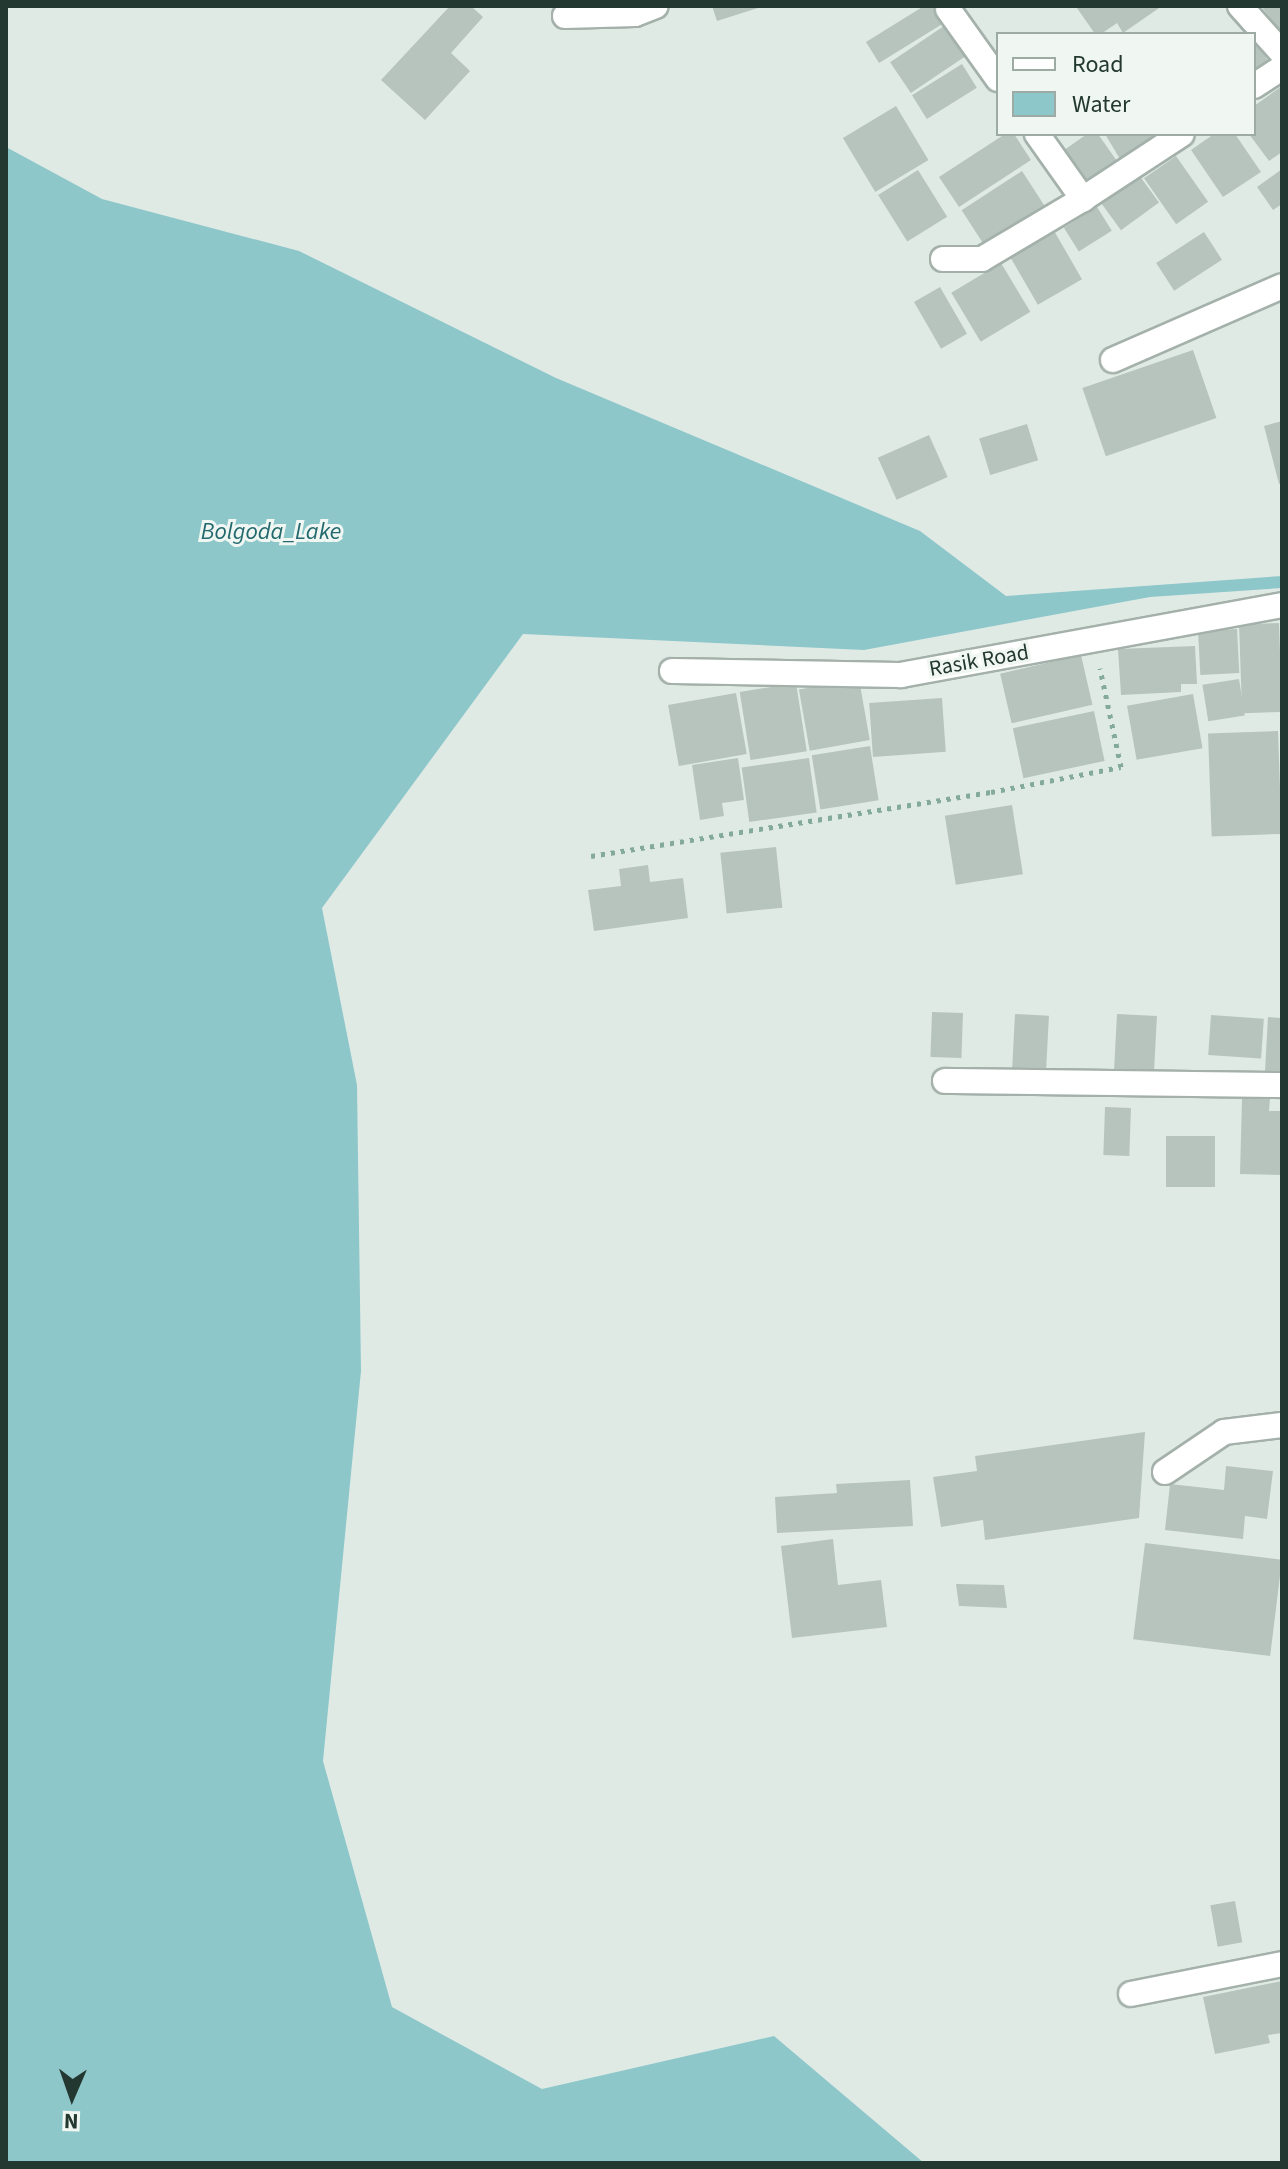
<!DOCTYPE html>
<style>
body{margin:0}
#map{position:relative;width:1288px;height:2169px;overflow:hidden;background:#e0eae5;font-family:"Source Sans 3",sans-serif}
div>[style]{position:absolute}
.water>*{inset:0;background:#8dc7ca}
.building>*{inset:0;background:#b6c4bd;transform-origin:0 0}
.path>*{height:5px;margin-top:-2.5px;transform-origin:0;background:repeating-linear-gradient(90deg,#84aa9a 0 4px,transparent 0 10px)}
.roads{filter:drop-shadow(2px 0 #a4b1ab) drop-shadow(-2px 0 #a4b1ab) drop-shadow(0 2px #a4b1ab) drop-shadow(0 -2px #a4b1ab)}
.minor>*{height:24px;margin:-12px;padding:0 12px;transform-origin:12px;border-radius:12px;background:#fff}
span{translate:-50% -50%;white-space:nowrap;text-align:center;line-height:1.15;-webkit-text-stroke:6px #f0f7f3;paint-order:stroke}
.street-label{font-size:22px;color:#233830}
.water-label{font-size:24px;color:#23696e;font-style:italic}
.frame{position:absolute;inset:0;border:8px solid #233830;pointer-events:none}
.legend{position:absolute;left:996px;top:32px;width:260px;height:104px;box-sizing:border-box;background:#f0f7f3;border:2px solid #9eaba5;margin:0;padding:10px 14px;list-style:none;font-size:24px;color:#233830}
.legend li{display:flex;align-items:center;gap:16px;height:40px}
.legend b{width:40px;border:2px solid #9eaba5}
.north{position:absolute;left:32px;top:2057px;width:80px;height:80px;-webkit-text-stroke:6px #f0f7f3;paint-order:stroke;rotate:182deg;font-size:22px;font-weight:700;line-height:32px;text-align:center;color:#233830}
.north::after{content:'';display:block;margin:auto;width:28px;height:36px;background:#233830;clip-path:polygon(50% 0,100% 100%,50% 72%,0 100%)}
</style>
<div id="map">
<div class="water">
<div style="clip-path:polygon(6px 147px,102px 199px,299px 251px,556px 378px,920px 531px,1006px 596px,1282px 576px,1282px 588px,1150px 597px,864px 650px,523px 634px,322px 908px,357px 1085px,361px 1371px,323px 1761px,392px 2007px,542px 2089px,774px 2036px,924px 2163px,6px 2163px)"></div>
</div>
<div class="building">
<div style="clip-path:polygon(450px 6px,471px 6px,483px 17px,451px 53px,470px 71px,425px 120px,381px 80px)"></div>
<div style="clip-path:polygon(712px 6px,761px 6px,761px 7px,717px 21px)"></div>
<div style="clip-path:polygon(924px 6px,933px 6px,944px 23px,879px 63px,866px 42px)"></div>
<div style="clip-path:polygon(1080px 6px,1162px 6px,1123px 33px,1117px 23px,1101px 34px,1095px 34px,1077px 8px)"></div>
<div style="clip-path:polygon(1261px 6px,1282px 6px,1282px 33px)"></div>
<div style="left:944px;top:26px;width:37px;height:65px;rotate:56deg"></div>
<div style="clip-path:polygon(1256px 43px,1273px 68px,1254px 81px,1254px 44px)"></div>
<div style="left:962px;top:64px;width:28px;height:59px;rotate:58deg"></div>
<div style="clip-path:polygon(1282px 86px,1282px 152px,1269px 161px,1249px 134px,1254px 134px,1254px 106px)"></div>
<div style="left:896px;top:106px;width:63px;height:62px;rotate:59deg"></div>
<div style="clip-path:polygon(1005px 134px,1014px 134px,1031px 160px,959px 207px,939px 177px)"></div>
<div style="clip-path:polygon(1087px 134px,1098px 134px,1119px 164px,1082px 190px,1057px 155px)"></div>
<div style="clip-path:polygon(1105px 134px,1154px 134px,1158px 140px,1123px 164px)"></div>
<div style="clip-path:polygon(1214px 134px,1235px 134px,1261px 172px,1223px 197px,1191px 150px)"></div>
<div style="left:1176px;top:156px;width:56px;height:39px;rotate:55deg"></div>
<div style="clip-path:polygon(1282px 169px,1282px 204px,1273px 210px,1257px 187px)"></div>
<div style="left:918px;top:170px;width:55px;height:47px;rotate:58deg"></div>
<div style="left:1022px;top:171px;width:42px;height:72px;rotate:57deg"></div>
<div style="left:1139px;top:175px;width:34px;height:47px;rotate:54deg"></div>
<div style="left:1097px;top:207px;width:28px;height:39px;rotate:58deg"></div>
<div style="left:1053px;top:229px;width:58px;height:51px;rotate:60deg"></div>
<div style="left:1204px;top:232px;width:33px;height:57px;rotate:57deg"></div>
<div style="left:1001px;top:263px;width:57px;height:58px;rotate:59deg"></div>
<div style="left:940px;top:287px;width:54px;height:30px;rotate:60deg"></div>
<div style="left:1193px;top:350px;width:72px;height:117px;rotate:71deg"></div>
<div style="clip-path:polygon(1282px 421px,1282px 483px,1279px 484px,1264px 426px)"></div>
<div style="left:1027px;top:424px;width:38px;height:50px;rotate:73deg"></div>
<div style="left:929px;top:435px;width:46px;height:56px;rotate:66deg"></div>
<div style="left:1279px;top:623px;width:89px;height:40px;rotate:88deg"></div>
<div style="left:1237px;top:629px;width:44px;height:39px;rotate:87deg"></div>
<div style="clip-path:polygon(1195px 646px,1197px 684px,1181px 684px,1181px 692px,1121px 695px,1118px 649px)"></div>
<div style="left:1081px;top:655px;width:51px;height:83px;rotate:77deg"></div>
<div style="left:859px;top:679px;width:62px;height:61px;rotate:80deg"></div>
<div style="left:1239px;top:679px;width:37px;height:37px;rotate:81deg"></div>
<div style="left:796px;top:683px;width:69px;height:57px;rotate:81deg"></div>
<div style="left:736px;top:693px;width:62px;height:69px;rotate:80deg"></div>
<div style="left:1193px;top:694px;width:55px;height:67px;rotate:80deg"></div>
<div style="left:942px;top:698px;width:54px;height:73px;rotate:86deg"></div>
<div style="left:1094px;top:711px;width:51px;height:83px;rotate:78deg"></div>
<div style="left:1278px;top:731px;width:103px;height:70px;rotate:88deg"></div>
<div style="left:870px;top:746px;width:55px;height:59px;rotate:81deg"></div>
<div style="clip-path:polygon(738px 758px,744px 800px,722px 803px,724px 816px,700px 820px,692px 765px)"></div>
<div style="left:809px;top:758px;width:55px;height:68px;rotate:82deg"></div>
<div style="left:1012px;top:805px;width:70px;height:68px;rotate:81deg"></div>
<div style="left:776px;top:847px;width:61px;height:56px;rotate:84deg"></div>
<div style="clip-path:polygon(648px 865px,650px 882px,683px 878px,688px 918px,594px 931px,588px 890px,621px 886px,619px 869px)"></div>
<div style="left:932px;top:1012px;width:31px;height:45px;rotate:2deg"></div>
<div style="left:1015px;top:1014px;width:34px;height:54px;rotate:3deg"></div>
<div style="left:1117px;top:1014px;width:40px;height:57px;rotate:3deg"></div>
<div style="left:1211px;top:1015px;width:53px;height:40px;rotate:4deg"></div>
<div style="clip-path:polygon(1268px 1017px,1282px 1018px,1282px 1073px,1265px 1071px)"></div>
<div style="clip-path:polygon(1242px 1098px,1270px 1099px,1269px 1111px,1282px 1111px,1282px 1175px,1240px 1174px)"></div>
<div style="left:1105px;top:1107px;width:26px;height:48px;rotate:2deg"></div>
<div style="left:1166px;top:1136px;width:49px;height:51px"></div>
<div style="clip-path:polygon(1145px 1432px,1139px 1518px,985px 1540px,983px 1520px,941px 1527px,933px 1477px,977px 1471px,975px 1456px)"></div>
<div style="clip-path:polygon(1226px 1466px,1273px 1471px,1267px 1519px,1245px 1516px,1243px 1539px,1165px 1530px,1170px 1484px,1224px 1490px)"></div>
<div style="clip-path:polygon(910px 1480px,913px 1526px,777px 1533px,775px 1497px,837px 1493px,836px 1484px)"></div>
<div style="clip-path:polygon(833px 1539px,838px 1585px,881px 1580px,887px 1627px,792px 1638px,781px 1546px)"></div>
<div style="left:1145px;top:1543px;width:138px;height:97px;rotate:7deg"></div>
<div style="clip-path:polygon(956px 1584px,1004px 1585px,1007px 1608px,959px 1606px)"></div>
<div style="left:1235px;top:1901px;width:42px;height:25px;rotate:80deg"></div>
<div style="clip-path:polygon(1282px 1981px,1282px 2033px,1268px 2035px,1270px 2043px,1215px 2054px,1203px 1997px)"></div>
</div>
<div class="path">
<div style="left:591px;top:856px;width:405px;rotate:-9.1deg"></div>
<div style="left:991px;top:792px;width:132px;rotate:-10.9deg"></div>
<div style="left:1121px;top:767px;width:101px;rotate:-102deg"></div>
</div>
<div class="roads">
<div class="minor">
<div style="left:1240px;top:6px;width:63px;rotate:48.2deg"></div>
<div style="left:948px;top:9px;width:86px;rotate:54.5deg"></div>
<div style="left:565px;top:16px;width:70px;rotate:-1.6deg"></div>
<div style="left:635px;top:14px;width:22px;rotate:-21deg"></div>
<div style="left:1254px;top:86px;width:33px;rotate:-33deg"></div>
<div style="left:1037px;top:134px;width:80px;rotate:54.7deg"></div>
<div style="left:943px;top:259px;width:39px"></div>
<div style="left:982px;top:259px;width:117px;rotate:-30.7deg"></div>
<div style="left:1083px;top:199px;width:118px;rotate:-33.3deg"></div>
<div style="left:1113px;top:360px;width:184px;rotate:-23.6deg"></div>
<div style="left:672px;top:671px;width:229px;rotate:1deg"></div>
<div style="left:901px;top:675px;width:387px;rotate:-10.4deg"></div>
<div style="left:945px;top:1081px;width:337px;rotate:0.7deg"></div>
<div style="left:1165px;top:1472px;width:71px;rotate:-34.1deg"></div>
<div style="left:1224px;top:1432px;width:58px;rotate:-6.9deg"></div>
<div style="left:1131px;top:1994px;width:154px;rotate:-11.2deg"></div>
</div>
</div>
<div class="street-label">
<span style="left:979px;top:661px;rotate:-10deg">Rasik Road</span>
</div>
<div class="water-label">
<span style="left:271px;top:532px">Bolgoda_Lake</span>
</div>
<div class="frame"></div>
<ul class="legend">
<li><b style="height:10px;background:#fff"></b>Road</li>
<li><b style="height:22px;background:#8dc7ca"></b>Water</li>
</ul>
<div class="north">N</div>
</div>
